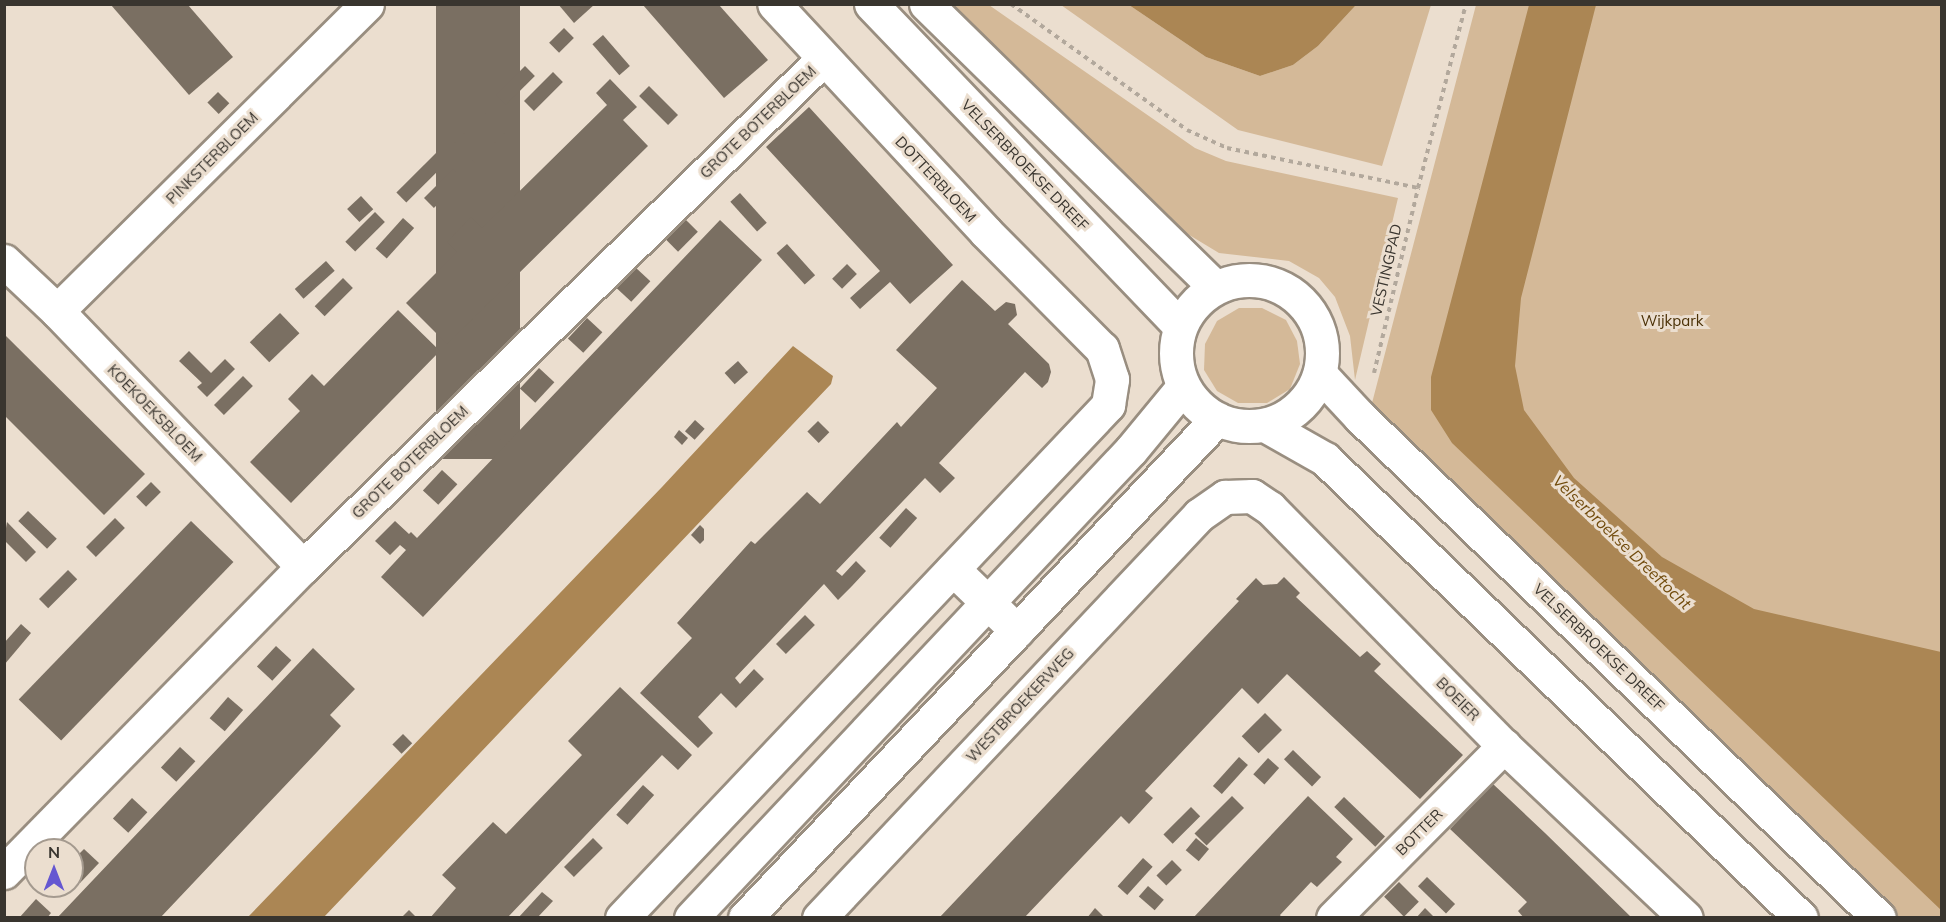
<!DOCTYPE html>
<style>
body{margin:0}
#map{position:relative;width:1946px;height:922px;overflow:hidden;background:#ebdecf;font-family:Mulish,sans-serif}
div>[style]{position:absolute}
.green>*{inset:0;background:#d4b998}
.water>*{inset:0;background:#ab8654}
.building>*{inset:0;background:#7a6f62;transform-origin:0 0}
.path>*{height:4px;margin-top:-2px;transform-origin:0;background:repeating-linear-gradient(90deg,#b2a89c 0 4.5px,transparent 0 9px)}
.roads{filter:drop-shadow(2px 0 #998e80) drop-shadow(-2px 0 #998e80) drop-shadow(0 2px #998e80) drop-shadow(0 -2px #998e80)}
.minor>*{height:33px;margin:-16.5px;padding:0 16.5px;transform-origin:16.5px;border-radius:16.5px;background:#fff}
.major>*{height:33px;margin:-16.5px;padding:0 16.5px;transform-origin:16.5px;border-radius:16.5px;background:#fff}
.major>.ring{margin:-16.5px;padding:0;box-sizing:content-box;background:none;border:33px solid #fff;border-radius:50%}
span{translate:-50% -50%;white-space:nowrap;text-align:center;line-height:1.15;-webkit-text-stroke:6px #ebdecf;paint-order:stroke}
.street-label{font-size:15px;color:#39352f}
.park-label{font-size:15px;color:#4b3106}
.water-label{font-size:16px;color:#714b0c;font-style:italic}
.frame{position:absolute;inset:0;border:6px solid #39352f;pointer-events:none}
.north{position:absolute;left:24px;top:838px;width:60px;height:60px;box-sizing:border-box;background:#ebdecf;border:2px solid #a49a8f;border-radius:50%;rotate:0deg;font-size:16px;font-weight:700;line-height:24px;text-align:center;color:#39352f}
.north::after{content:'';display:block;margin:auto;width:21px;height:27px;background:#6557d1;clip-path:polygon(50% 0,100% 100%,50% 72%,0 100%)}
</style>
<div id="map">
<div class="green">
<div style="clip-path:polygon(951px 5px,989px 5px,1195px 148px,1226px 161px,1398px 198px,1355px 380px,1350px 336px,1335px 297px,1319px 278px,1289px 261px,1219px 253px,1176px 227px)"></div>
<div style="clip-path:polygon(1061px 5px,1129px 5px,1206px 57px,1260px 76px,1293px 65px,1318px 46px,1356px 5px,1431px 5px,1382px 166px,1238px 130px)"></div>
<div style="clip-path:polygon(1476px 5px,1941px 5px,1941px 917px,1884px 917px,1379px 415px,1380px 411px,1372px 403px)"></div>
<div style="clip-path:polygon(1239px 308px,1262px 308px,1286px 320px,1297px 341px,1300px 364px,1290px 389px,1267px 403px,1238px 403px,1217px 391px,1204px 370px,1205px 344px,1217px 321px)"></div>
</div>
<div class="water">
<div style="clip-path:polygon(1129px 5px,1356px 5px,1318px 46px,1293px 65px,1260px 76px,1206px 57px)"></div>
<div style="clip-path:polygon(1529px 5px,1596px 5px,1521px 298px,1515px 366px,1524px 410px,1574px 478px,1662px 557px,1754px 609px,1941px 652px,1941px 910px,1452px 443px,1431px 410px,1431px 377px)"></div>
<div style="clip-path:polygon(793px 346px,833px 376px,831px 384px,324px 917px,248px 917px,662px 487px)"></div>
</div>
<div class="building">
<div style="left:436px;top:4px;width:84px;height:455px"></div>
<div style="clip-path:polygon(558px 4px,595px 4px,574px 23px)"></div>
<div style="clip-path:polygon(111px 5px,188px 5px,233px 57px,189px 95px)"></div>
<div style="clip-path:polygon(643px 5px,719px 5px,768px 60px,724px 98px)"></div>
<div style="left:564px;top:28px;width:14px;height:21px;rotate:45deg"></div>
<div style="left:603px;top:35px;width:41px;height:14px;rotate:49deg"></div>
<div style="left:525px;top:66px;width:14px;height:41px;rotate:45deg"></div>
<div style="left:553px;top:72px;width:14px;height:41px;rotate:45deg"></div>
<div style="clip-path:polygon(610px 79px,637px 107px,623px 120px,648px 146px,447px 344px,406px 303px,457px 252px,447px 242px,471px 217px,482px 228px,607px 105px,596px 93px)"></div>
<div style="left:649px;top:86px;width:41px;height:14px;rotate:45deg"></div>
<div style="left:218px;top:92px;width:16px;height:15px;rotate:45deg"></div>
<div style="clip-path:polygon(809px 107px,953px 265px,910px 304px,890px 282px,860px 309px,850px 298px,880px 271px,766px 147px)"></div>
<div style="left:485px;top:113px;width:28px;height:42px;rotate:46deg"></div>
<div style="left:436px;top:153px;width:14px;height:56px;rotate:45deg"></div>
<div style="left:453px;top:169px;width:14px;height:41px;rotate:45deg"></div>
<div style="left:740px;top:193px;width:40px;height:13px;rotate:48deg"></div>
<div style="left:361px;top:196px;width:18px;height:19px;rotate:47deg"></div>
<div style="left:375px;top:212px;width:14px;height:42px;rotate:45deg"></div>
<div style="left:683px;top:217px;width:21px;height:28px;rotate:45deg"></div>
<div style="left:403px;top:218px;width:15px;height:41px;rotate:42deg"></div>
<div style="clip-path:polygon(720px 220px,762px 260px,423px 617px,381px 577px,406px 550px,400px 545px,390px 555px,375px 541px,395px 521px,409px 534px,411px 532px,417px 538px)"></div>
<div style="left:787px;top:244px;width:42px;height:14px;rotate:48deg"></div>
<div style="left:326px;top:261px;width:13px;height:42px;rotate:48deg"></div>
<div style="left:847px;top:264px;width:14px;height:21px;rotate:45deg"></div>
<div style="left:635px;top:267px;width:21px;height:28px;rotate:43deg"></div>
<div style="left:343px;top:278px;width:14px;height:40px;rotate:45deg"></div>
<div style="clip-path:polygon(962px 280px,995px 311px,1006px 302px,1015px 304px,1017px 315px,1008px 324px,1049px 364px,1051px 372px,1048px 382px,1042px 388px,1025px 372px,939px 463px,955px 478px,940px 493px,925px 478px,836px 571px,842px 576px,856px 561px,866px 571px,852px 586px,838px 600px,824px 584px,735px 678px,740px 684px,754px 669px,764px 679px,736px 708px,721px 693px,698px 717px,713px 733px,698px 748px,640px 693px,692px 638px,677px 623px,751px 541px,755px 544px,807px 492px,820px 504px,897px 422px,901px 427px,937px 388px,896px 350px)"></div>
<div style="clip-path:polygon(398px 310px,440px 351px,291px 503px,250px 462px,300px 411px,288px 399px,312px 374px,324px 386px)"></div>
<div style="left:280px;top:313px;width:28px;height:42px;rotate:46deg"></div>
<div style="left:587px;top:318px;width:21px;height:28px;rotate:43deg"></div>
<div style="clip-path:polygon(4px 334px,145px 474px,104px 515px,4px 415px)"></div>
<div style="clip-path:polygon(189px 351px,211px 373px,225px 359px,235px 369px,207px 397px,197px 387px,202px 383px,179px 361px)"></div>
<div style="left:738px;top:361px;width:15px;height:18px;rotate:48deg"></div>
<div style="left:539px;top:368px;width:21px;height:28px;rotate:43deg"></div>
<div style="left:243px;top:376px;width:14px;height:41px;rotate:45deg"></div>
<div style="left:490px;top:420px;width:21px;height:28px;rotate:43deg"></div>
<div style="left:695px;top:420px;width:13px;height:15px;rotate:42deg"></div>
<div style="left:818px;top:421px;width:16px;height:15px;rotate:45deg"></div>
<div style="clip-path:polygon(679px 430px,688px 438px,682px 445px,674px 437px)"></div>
<div style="left:442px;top:470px;width:21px;height:28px;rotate:43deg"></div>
<div style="left:151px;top:482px;width:14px;height:21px;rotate:45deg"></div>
<div style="left:906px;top:508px;width:15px;height:40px;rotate:42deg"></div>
<div style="left:28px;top:511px;width:40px;height:14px;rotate:44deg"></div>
<div style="left:115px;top:518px;width:14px;height:41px;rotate:45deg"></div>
<div style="left:191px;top:521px;width:59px;height:248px;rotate:44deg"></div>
<div style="clip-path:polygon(7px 522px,36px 552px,26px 562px,4px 540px)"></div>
<div style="clip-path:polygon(700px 525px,704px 529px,704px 540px,700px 544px,691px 535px)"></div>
<div style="left:68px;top:570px;width:13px;height:41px;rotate:45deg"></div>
<div style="clip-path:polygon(1284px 577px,1300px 593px,1296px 597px,1360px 657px,1367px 651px,1381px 664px,1374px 671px,1463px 755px,1420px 799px,1287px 674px,1258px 704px,1242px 688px,1145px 791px,1153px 798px,1129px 824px,1121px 816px,1024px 918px,939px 918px,1239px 601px,1236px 599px,1256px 578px,1263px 585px,1277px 584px)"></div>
<div style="left:805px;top:615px;width:14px;height:41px;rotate:45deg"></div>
<div style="clip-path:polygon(21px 624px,31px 633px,4px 665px,4px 643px)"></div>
<div style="left:276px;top:646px;width:21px;height:28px;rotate:43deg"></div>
<div style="clip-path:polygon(313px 648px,355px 689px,330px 715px,341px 726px,317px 752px,160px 918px,57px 918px)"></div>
<div style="clip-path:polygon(620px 687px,692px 755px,678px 770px,662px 755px,507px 918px,430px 918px,456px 888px,442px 875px,493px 822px,506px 834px,582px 755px,568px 741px)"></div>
<div style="left:228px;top:697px;width:20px;height:28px;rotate:41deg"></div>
<div style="left:1265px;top:713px;width:24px;height:33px;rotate:45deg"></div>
<div style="left:403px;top:734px;width:13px;height:15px;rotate:45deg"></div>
<div style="left:180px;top:747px;width:21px;height:28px;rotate:43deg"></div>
<div style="left:1293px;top:750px;width:39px;height:13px;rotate:44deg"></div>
<div style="left:1239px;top:757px;width:12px;height:39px;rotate:42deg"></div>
<div style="left:1268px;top:758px;width:15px;height:22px;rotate:42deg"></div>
<div style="clip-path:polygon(1493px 784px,1545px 833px,1632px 918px,1524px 918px,1518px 911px,1527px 902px,1450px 829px)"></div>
<div style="left:643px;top:785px;width:15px;height:40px;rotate:42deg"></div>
<div style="left:1232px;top:796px;width:17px;height:53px;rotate:45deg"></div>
<div style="clip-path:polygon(1308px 796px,1353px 839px,1336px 857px,1342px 862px,1317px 887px,1311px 882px,1280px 915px,1282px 918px,1193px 918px)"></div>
<div style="left:1344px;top:797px;width:57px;height:14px;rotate:44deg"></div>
<div style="left:132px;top:798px;width:21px;height:28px;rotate:43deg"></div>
<div style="left:1191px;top:807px;width:13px;height:39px;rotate:45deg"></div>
<div style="left:593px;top:838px;width:14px;height:41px;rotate:45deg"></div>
<div style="left:1196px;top:838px;width:17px;height:16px;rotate:40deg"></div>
<div style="clip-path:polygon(84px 849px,99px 863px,80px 883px,72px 876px,72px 861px)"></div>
<div style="left:1143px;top:858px;width:13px;height:38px;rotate:42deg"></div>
<div style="left:1172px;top:860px;width:14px;height:22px;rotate:45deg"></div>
<div style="left:1427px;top:877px;width:39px;height:13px;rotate:44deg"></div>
<div style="left:1399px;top:882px;width:28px;height:21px;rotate:45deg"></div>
<div style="left:1148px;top:886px;width:21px;height:14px;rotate:41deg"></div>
<div style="clip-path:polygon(542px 892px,553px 901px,537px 918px,518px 918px)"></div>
<div style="clip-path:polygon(36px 899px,51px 913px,47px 918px,19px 918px)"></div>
<div style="clip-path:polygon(1095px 908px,1105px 918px,1087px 918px)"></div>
<div style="clip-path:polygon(1425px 908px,1435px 918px,1416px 918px)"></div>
<div style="clip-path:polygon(409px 910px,417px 918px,401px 918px)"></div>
</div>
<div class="path">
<div style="left:1011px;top:4px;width:216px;rotate:35.6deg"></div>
<div style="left:1187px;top:130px;width:44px;rotate:24.2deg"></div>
<div style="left:1227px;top:148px;width:195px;rotate:11.8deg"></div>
<div style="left:1374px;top:373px;width:190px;rotate:-76.6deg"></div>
<div style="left:1418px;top:188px;width:190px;rotate:-75.4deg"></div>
</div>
<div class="roads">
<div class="minor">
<div style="left:4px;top:261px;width:73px;rotate:43.3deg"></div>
<div style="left:57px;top:311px;width:355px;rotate:46.1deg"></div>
<div style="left:57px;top:311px;width:436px;rotate:-44.7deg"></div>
<div style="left:1320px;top:374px;width:59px;rotate:47.1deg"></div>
<div style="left:1360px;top:417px;width:721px;rotate:43.99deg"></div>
<div style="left:1265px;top:425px;width:69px;rotate:29.5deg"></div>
<div style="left:1325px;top:459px;width:661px;rotate:43.96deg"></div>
<div style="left:953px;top:569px;width:89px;rotate:44.1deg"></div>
<div style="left:4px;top:872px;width:427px;rotate:-45.6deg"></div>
<div style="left:303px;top:567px;width:727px;rotate:-44.33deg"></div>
<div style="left:622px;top:918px;width:707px;rotate:-46.55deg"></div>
<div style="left:1108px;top:405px;width:26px;rotate:-81deg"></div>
<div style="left:1112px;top:379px;width:32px;rotate:-108deg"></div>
<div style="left:1102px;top:349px;width:165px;rotate:-134.8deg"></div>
<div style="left:986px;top:232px;width:311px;rotate:-132.9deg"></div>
<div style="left:819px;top:918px;width:554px;rotate:-46.68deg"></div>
<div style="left:1199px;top:515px;width:32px;rotate:-35deg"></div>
<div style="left:1225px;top:497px;width:27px;rotate:-2deg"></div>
<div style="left:1252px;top:496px;width:22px;rotate:34deg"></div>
<div style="left:1270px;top:508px;width:334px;rotate:45.5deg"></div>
<div style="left:1504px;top:746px;width:250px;rotate:43.4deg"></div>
<div style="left:1333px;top:918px;width:243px;rotate:-45.2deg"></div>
</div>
<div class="major">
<div style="left:871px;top:4px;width:446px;rotate:46.2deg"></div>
<div style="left:926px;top:4px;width:404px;rotate:44.4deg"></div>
<div class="ring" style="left:1176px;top:280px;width:113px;height:113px"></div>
<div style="left:691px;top:918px;width:642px;rotate:-46.77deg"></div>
<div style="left:1131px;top:450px;width:82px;rotate:-50.5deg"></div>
<div style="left:745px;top:918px;width:687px;rotate:-46.59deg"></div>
</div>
</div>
<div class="street-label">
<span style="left:758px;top:122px;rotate:-44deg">GROTE BOTERBLOEM</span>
<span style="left:212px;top:158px;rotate:-45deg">PINKSTERBLOEM</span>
<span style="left:1025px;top:165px;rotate:46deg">VELSERBROEKSE DREEF</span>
<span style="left:936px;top:179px;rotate:47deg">DOTTERBLOEM</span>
<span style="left:1386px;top:270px;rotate:-77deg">VESTINGPAD</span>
<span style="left:155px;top:413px;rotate:46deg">KOEKOEKSBLOEM</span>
<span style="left:410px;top:462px;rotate:-44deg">GROTE BOTERBLOEM</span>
<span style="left:1599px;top:647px;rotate:44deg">VELSERBROEKSE DREEF</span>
<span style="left:1458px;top:699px;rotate:45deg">BOEIER</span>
<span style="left:1020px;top:705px;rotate:-47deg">WESTBROEKERWEG</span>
<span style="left:1419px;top:832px;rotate:-45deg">BOTTER</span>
</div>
<div class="park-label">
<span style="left:1672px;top:321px">Wijkpark</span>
</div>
<div class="water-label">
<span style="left:1622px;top:542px;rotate:44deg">Velserbroekse Dreeftocht</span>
</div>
<div class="frame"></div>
<div class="north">N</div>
</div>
